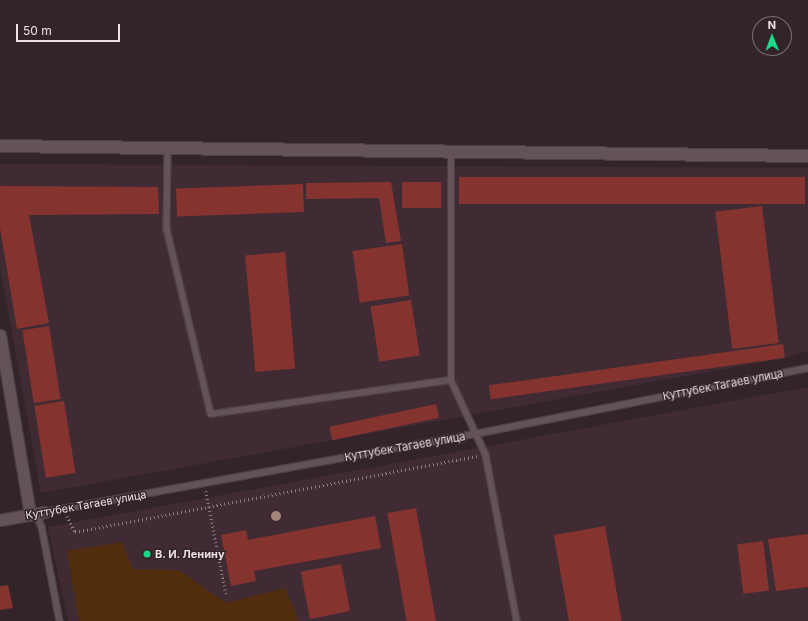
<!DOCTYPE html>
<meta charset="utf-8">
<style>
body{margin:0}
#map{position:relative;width:808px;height:621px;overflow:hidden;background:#33242a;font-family:Inter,sans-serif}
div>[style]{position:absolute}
.built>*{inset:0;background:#402b34}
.green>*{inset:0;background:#502d0d}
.building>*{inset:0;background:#85332f;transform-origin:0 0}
.path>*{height:2.5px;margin-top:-1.25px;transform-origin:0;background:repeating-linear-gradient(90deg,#8c7f84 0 1px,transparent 0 4px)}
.roads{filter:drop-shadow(1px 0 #4d4046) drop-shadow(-1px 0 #4d4046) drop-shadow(0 1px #4d4046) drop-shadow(0 -1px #4d4046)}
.service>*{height:5.5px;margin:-2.75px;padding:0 2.75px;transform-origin:2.75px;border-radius:2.75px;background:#645259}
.minor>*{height:11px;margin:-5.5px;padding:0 5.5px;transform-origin:5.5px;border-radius:5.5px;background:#645259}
.tertiary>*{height:12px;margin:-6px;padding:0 6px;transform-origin:6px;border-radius:6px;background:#645259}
.trees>*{width:10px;height:10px;margin:-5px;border-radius:50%;background:#a3877a}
.dots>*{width:11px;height:11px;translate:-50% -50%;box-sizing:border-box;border:2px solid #33242a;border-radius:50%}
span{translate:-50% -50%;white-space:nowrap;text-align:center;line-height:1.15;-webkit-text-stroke:3px #33242a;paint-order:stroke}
.street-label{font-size:11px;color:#ece2e6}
.poi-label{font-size:11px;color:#ece2e6;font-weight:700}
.left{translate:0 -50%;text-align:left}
.north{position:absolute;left:752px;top:16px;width:40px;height:40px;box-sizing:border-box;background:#33242a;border:1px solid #7d7075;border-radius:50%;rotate:359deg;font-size:11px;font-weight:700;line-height:16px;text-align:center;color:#ece2e6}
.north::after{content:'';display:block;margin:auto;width:14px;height:18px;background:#1ad988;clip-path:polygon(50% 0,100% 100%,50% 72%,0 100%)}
.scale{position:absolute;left:16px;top:24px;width:104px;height:18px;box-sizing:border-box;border:2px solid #ece2e6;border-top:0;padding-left:5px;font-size:12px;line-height:14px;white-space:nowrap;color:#ece2e6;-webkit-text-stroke:3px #33242a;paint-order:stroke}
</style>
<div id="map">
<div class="built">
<div style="clip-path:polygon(0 164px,808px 168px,808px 351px,785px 358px,41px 493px,0 267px)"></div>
<div style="clip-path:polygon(808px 387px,808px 621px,68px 621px,48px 527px)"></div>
</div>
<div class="green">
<div style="clip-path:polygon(122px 542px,133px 569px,179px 570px,226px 603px,285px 588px,299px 621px,79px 621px,67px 551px)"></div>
</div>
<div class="building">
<div style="left:805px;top:177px;width:27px;height:346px;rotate:90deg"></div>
<div style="clip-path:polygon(391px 182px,401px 241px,386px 243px,379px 198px,306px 199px,306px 183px)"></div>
<div style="left:441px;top:182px;width:26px;height:39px;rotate:90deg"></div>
<div style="left:303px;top:184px;width:28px;height:127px;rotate:88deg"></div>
<div style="clip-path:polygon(0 186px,158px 187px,159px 214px,29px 215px,49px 323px,17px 329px,0 228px)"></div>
<div style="left:762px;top:206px;width:138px;height:47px;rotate:83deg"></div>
<div style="left:402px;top:244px;width:52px;height:50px;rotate:82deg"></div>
<div style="left:285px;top:252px;width:117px;height:40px;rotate:85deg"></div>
<div style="left:411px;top:300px;width:56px;height:41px;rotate:81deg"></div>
<div style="left:49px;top:326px;width:74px;height:27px;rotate:81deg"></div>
<div style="left:783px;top:344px;width:14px;height:297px;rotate:82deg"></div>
<div style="left:64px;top:401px;width:73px;height:30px;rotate:81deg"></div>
<div style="left:436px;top:404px;width:14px;height:109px;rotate:78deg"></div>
<div style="left:416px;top:508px;width:115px;height:29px;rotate:80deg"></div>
<div style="clip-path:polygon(375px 516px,381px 548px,254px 571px,256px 581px,231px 586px,221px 535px,246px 530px,248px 540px)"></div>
<div style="left:605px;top:526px;width:96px;height:52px;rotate:80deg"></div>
<div style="clip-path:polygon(808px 534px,808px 587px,776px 591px,768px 539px)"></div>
<div style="left:763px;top:541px;width:50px;height:26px;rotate:83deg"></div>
<div style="left:341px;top:564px;width:48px;height:41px;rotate:79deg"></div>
<div style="clip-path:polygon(8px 585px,13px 608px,0 610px,0 586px)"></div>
</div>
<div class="path">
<div style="left:206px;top:491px;width:105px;rotate:79deg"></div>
<div style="left:67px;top:516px;width:18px;rotate:63deg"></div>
<div style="left:75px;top:532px;width:409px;rotate:-10.7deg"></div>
</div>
<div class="roads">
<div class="service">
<div style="left:168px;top:148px;width:81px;rotate:90.7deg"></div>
<div style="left:167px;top:229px;width:190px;rotate:76.6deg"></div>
<div style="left:211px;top:414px;width:242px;rotate:-8.1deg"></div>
<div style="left:451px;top:380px;width:228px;rotate:-90deg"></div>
<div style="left:451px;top:380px;width:83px;rotate:65deg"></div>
<div style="left:486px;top:455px;width:169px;rotate:79.4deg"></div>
<div style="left:45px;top:512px;width:437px;rotate:-10.3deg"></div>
<div style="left:475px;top:434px;width:339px;rotate:-11.2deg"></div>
<div style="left:36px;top:514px;width:14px;rotate:65deg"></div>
<div style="left:42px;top:527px;width:96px;rotate:79.2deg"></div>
</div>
<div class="minor">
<div style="left:0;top:335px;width:182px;rotate:80.5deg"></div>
<div style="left:0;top:520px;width:46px;rotate:-10.1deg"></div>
</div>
<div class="tertiary">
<div style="left:0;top:146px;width:808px;rotate:0.71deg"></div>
</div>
</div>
<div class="trees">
<div style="left:276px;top:516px"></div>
</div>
<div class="dots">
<div style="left:147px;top:554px;background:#1ad988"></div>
</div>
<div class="street-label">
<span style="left:723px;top:385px;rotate:-11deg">Куттубек Тагаев улица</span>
<span style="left:405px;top:447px;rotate:-10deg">Куттубек Тагаев улица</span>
<span style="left:86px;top:505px;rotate:-10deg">Куттубек Тагаев улица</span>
</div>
<div class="poi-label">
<span class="left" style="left:155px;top:554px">В. И. Ленину</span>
</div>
<div class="north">N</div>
<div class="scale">50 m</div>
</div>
